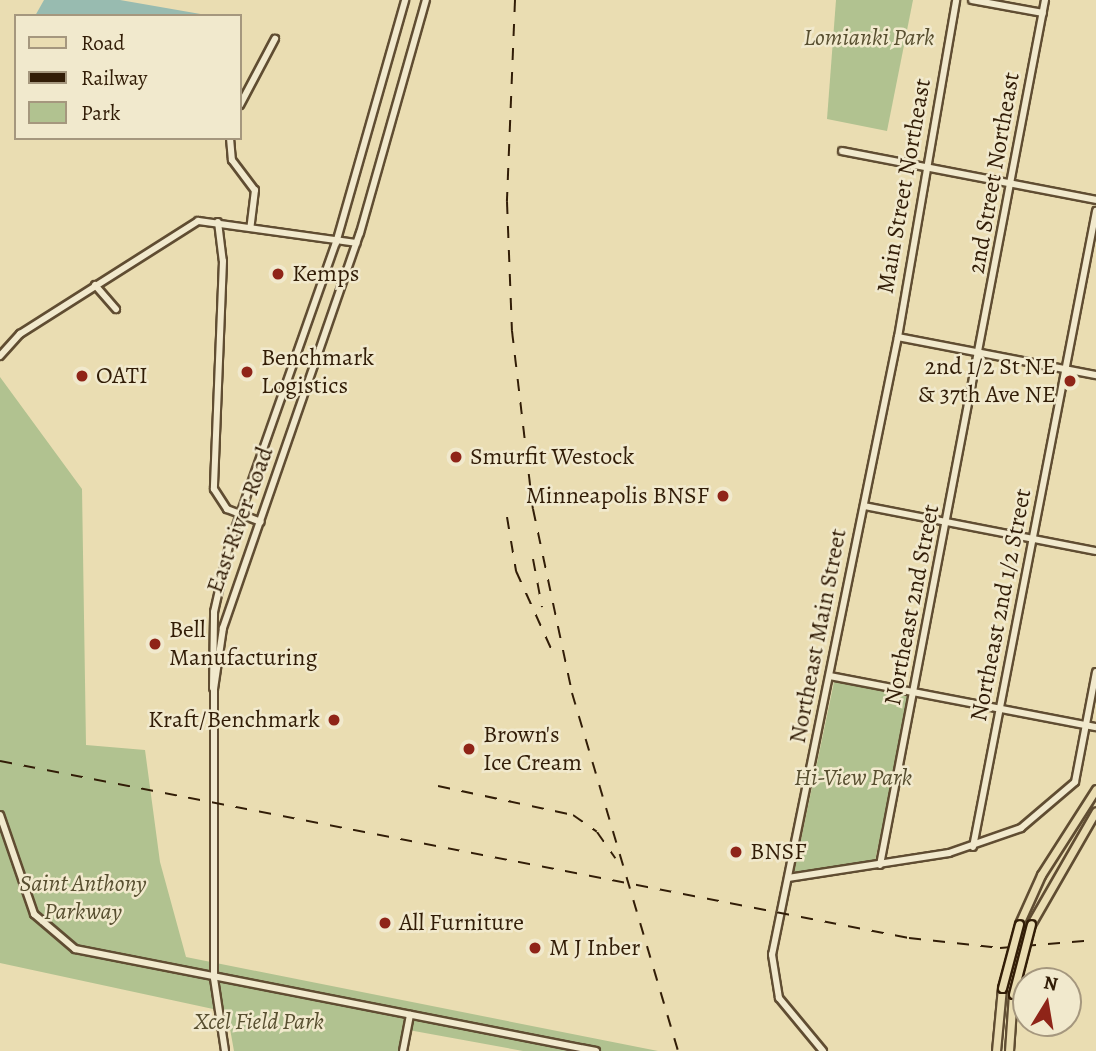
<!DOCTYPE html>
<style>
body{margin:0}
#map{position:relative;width:1096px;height:1051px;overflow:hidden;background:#eaddb2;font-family:Alegreya,serif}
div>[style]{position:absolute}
.green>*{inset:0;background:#b1c290}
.water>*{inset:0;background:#98bbb0}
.roads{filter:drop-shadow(2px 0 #604d32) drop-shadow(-2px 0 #604d32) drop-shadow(0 2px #604d32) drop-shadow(0 -2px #604d32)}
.minor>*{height:6px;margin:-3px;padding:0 3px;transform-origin:3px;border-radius:3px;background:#f1e9cd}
.major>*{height:7px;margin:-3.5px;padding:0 3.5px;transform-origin:3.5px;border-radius:3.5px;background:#eaddb2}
.rail>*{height:2px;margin-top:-1px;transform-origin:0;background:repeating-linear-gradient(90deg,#321d07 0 12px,transparent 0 24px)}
.bridges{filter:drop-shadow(2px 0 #321d07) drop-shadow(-2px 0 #321d07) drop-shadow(0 2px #321d07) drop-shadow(0 -2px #321d07)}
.major-bridge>*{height:7px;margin:-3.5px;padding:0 3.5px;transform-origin:3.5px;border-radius:3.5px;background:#eaddb2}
.dots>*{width:19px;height:19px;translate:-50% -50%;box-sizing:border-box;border:4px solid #f1e9cd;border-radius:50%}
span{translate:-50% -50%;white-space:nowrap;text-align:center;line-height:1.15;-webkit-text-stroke:5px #f1e9cd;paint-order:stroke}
.park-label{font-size:24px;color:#584f30;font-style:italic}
.street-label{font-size:24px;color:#321d07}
.poi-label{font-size:24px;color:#321d07}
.left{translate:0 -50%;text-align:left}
.right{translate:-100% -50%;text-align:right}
.legend{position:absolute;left:14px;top:14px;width:228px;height:126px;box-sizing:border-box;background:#f1e9cd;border:2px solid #a5977e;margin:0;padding:9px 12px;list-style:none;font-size:21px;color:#321d07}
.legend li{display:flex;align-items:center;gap:14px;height:35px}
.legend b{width:35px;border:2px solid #a5977e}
.north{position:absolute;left:1012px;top:967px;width:70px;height:70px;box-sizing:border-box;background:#f1e9cd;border:2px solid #a5977e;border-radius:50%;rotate:11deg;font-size:19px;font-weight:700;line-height:28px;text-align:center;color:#321d07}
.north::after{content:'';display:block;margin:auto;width:24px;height:32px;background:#8f2418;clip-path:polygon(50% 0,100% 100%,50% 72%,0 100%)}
</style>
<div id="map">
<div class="green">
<div style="clip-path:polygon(836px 0,913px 0,887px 131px,827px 119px)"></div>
<div style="clip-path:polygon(0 377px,82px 489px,86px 745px,145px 750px,160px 862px,186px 957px,658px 1051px,523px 1051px,403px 1029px,398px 1051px,234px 1051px,227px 1012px,0 963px)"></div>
<div style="clip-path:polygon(834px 682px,910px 696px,875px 861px,794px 873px)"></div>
</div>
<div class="water">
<div style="clip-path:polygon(44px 0,120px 0,212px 16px,35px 16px)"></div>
</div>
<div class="roads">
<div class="minor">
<div style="left:972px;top:0;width:72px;rotate:10.4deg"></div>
<div style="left:240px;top:105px;width:75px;rotate:-62.1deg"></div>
<div style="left:230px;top:138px;width:22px;rotate:85deg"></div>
<div style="left:232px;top:160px;width:38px;rotate:53deg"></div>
<div style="left:255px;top:190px;width:38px;rotate:97deg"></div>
<div style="left:842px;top:151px;width:259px;rotate:10.9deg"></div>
<div style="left:218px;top:222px;width:39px;rotate:83deg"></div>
<div style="left:223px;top:261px;width:228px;rotate:92.3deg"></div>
<div style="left:214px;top:489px;width:24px;rotate:57deg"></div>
<div style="left:227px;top:509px;width:36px;rotate:21deg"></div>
<div style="left:95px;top:285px;width:32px;rotate:49deg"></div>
<div style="left:898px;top:337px;width:202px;rotate:10.9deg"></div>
<div style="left:0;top:356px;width:30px;rotate:-48deg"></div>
<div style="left:20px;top:334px;width:211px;rotate:-32.4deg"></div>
<div style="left:198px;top:221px;width:160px;rotate:7.9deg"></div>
<div style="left:864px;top:506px;width:236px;rotate:11deg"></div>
<div style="left:830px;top:676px;width:271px;rotate:10.9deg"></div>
<div style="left:213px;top:688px;width:76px;rotate:-89.2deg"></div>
<div style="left:214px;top:612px;width:68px;rotate:-77.2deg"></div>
<div style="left:229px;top:546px;width:321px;rotate:-70.6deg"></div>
<div style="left:336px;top:243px;width:253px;rotate:-74.1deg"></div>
<div style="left:0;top:815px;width:105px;rotate:71deg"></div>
<div style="left:34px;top:914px;width:54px;rotate:40.5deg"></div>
<div style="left:75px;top:949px;width:531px;rotate:11.08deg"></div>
<div style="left:973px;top:847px;width:648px;rotate:-79.05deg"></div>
<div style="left:880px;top:865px;width:881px;rotate:-79.2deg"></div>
<div style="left:788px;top:878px;width:163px;rotate:-8.8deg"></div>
<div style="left:949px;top:853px;width:76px;rotate:-19.1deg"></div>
<div style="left:1021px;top:828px;width:71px;rotate:-40.4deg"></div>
<div style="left:1075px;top:782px;width:112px;rotate:-79.2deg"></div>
<div style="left:225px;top:1051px;width:74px;rotate:-98.6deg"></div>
<div style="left:214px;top:978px;width:289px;rotate:-90deg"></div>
<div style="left:214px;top:689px;width:62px;rotate:-81.6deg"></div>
<div style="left:223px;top:628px;width:418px;rotate:-70.9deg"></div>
<div style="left:360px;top:233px;width:242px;rotate:-74.2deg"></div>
<div style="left:403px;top:1051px;width:37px;rotate:-79deg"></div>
<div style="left:823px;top:1051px;width:69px;rotate:-129.7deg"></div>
<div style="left:779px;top:998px;width:44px;rotate:-99.2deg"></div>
<div style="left:772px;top:955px;width:631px;rotate:-78.48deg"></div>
<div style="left:898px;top:337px;width:342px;rotate:-80.2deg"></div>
</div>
<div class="major">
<div style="left:1019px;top:924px;width:54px;rotate:-65.8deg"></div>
<div style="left:1041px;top:875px;width:102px;rotate:-57.4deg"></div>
<div style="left:1031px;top:924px;width:130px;rotate:-60.1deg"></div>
<div style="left:996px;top:1051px;width:63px;rotate:-84.6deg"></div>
<div style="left:1009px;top:1051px;width:57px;rotate:-86deg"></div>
</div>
</div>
<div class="rail">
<div style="left:515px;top:0;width:202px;rotate:92.3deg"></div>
<div style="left:507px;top:202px;width:129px;rotate:87.8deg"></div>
<div style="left:512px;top:331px;width:179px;rotate:83.3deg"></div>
<div style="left:533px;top:509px;width:188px;rotate:78deg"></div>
<div style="left:572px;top:693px;width:373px;rotate:73.5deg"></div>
<div style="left:507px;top:517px;width:55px;rotate:80.5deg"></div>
<div style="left:516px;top:571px;width:90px;rotate:65.7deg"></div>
<div style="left:533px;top:559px;width:49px;rotate:79.4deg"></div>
<div style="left:0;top:761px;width:926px;rotate:11.02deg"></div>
<div style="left:909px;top:938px;width:92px;rotate:6.3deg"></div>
<div style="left:1000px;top:948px;width:96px;rotate:-4.8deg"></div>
<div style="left:438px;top:786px;width:138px;rotate:12.1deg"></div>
<div style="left:573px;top:815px;width:29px;rotate:35deg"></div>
<div style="left:597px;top:832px;width:32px;rotate:55deg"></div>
</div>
<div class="bridges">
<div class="major-bridge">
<div style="left:1002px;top:988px;width:66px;rotate:-75.1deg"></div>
<div style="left:1013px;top:994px;width:72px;rotate:-75.6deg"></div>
</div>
</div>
<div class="dots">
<div style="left:278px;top:274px;background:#8f2418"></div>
<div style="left:247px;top:372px;background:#8f2418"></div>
<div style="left:82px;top:376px;background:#8f2418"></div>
<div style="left:1070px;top:381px;background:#8f2418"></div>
<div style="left:456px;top:457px;background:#8f2418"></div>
<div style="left:723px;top:496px;background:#8f2418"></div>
<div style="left:155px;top:644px;background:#8f2418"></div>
<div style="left:334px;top:720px;background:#8f2418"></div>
<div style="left:469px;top:749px;background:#8f2418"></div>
<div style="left:736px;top:852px;background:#8f2418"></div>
<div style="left:385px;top:923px;background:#8f2418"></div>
<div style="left:535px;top:948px;background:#8f2418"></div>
</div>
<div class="park-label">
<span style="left:869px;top:38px">Lomianki Park</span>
<span style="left:853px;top:778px">Hi-View Park</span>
<span style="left:83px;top:898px">Saint Anthony<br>Parkway</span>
<span style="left:259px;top:1022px">Xcel Field Park</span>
</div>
<div class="street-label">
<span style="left:994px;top:173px;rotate:-80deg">2nd Street Northeast</span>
<span style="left:904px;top:186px;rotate:-80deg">Main Street Northeast</span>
<span style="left:240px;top:520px;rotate:-70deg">East River Road</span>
<span style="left:912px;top:605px;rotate:-79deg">Northeast 2nd Street</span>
<span style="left:1001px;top:605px;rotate:-79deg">Northeast 2nd 1/2 Street</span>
<span style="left:818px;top:636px;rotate:-79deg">Northeast Main Street</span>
</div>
<div class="poi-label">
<span class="left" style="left:292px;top:274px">Kemps</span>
<span class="left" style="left:261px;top:372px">Benchmark<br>Logistics</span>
<span class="right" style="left:1056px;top:381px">2nd 1/2 St NE<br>&amp; 37th Ave NE</span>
<span class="left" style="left:96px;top:376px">OATI</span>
<span class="left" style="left:470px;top:457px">Smurfit Westock</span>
<span class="right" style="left:709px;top:496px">Minneapolis BNSF</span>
<span class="left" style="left:169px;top:644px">Bell<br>Manufacturing</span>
<span class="right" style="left:320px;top:720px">Kraft/Benchmark</span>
<span class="left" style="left:483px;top:749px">Brown's<br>Ice Cream</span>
<span class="left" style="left:750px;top:852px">BNSF</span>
<span class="left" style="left:399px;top:923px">All Furniture</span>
<span class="left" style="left:549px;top:948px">M J Inber</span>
</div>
<ul class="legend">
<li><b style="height:9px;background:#eaddb2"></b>Road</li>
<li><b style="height:9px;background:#321d07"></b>Railway</li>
<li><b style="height:19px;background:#b1c290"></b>Park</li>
</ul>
<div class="north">N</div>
</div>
